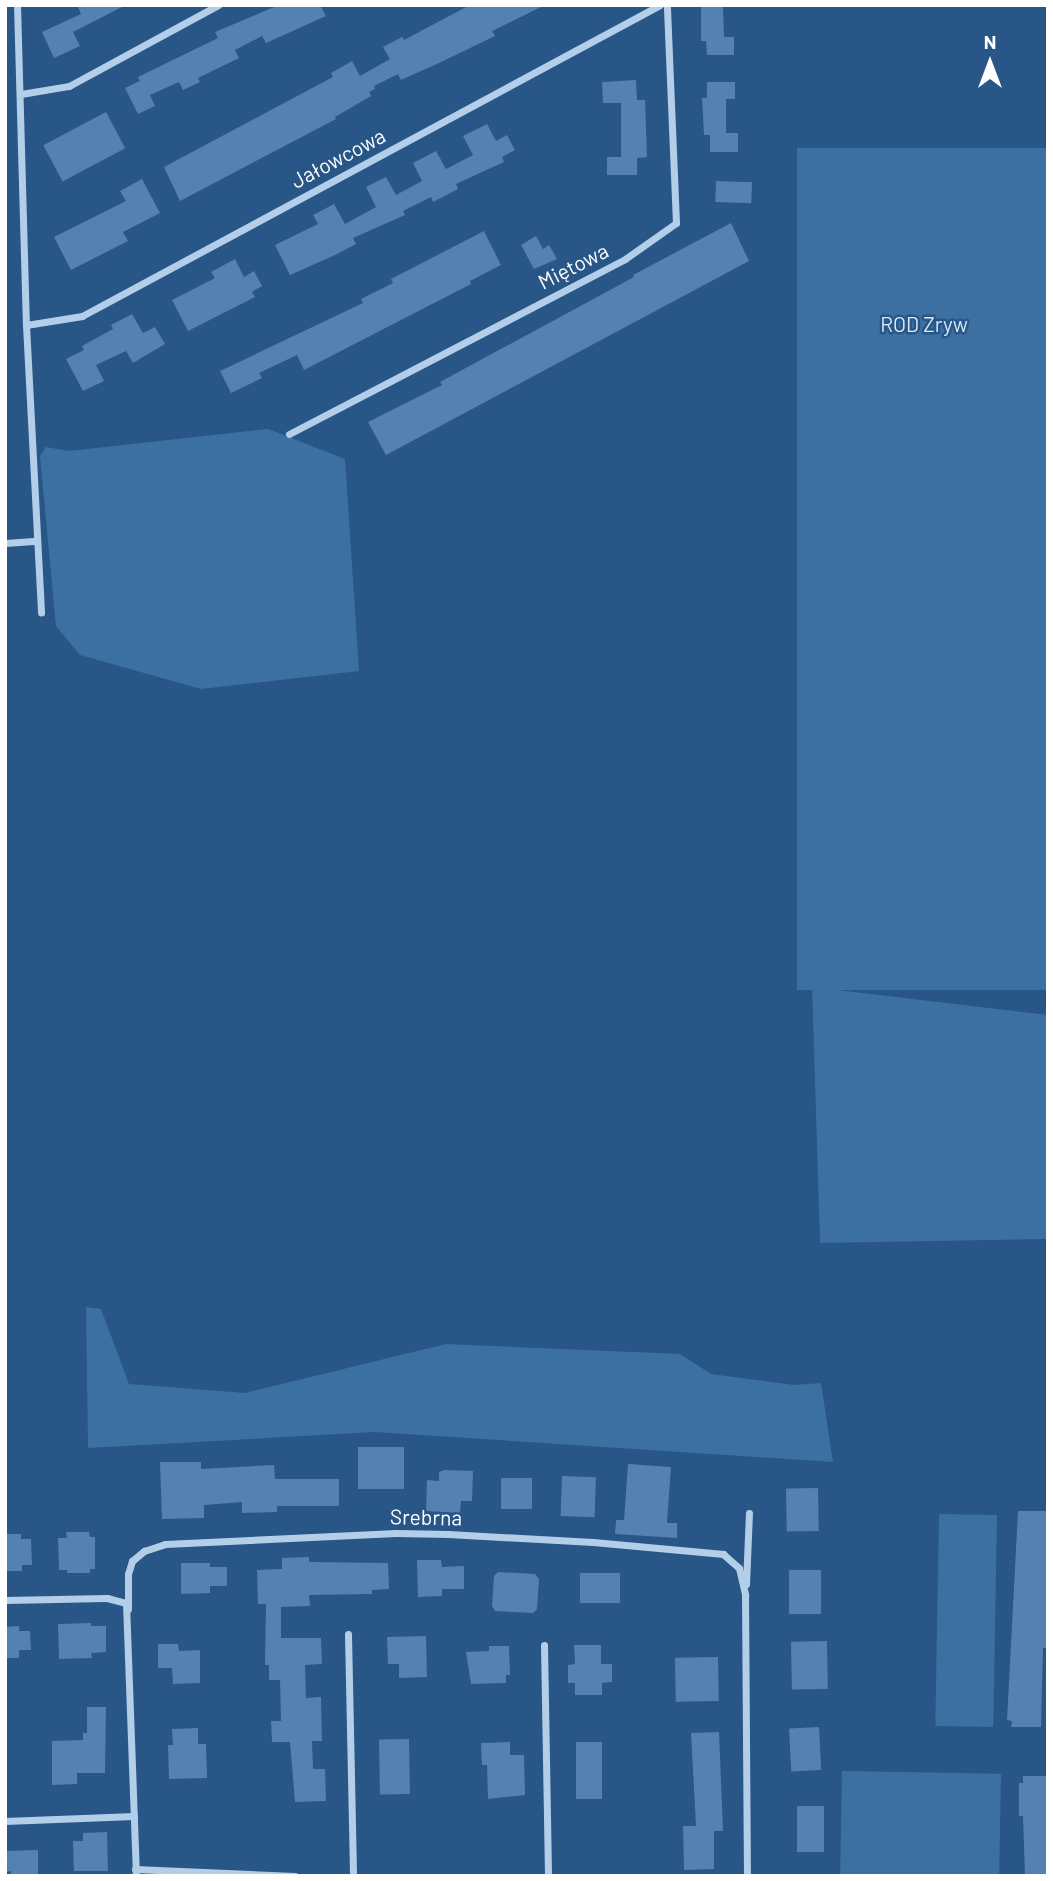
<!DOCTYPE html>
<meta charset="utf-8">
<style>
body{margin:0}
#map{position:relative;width:1053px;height:1881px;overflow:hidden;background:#275687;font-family:Barlow,sans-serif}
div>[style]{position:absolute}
.green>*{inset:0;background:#3c70a3;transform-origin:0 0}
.building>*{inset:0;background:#5481b0;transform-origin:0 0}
.minor>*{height:7px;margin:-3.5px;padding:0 3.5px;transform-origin:3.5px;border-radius:3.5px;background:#b3cee8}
span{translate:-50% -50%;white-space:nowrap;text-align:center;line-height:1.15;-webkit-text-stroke:5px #275687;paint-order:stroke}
.street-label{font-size:21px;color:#fff}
.park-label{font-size:21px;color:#d7e7f7}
.frame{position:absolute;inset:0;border:7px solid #fff;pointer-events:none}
.north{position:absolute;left:955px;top:28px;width:70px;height:70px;-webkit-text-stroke:5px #275687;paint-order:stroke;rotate:0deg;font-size:19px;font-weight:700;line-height:28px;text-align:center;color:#fff}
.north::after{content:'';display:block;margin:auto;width:24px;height:32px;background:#fff;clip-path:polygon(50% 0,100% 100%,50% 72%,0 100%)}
</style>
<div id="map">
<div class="green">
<div style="left:1048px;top:148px;width:842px;height:251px;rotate:90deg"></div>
<div style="clip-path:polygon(268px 429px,345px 459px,359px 671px,201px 689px,80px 655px,56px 626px,40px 456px,46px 447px,69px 451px)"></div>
<div style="clip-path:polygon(812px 987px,1048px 1015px,1048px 1239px,820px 1243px)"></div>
<div style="clip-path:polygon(86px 1307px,101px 1309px,129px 1384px,245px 1393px,446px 1344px,680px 1354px,711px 1374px,794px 1385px,821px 1383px,833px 1462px,375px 1432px,88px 1448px)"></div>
<div style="left:997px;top:1515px;width:212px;height:58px;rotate:91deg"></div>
<div style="left:842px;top:1771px;width:159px;height:105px;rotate:1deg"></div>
</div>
<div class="building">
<div style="clip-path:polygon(77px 5px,126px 5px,73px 32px,80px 46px,54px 58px,42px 32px,81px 14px)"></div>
<div style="clip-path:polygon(279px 5px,320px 5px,326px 16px,266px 43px,262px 36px,235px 50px,239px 58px,198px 78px,200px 82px,183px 90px,179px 82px,150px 95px,155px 106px,138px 114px,125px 88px,140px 81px,138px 77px,218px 38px,215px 32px)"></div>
<div style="clip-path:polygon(470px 5px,545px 5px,492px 31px,495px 36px,439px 63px,401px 80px,398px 74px,374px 86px,375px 89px,369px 92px,371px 96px,335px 117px,336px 119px,180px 201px,164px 167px,333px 77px,331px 73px,352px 61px,360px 76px,390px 59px,383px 47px,402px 37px,404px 40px)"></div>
<div style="clip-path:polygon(701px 5px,723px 5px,724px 37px,734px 37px,734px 55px,707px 55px,706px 41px,701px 41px)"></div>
<div style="clip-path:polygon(636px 80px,637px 100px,645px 100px,647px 157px,637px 158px,637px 175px,607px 175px,607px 157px,621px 157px,621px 103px,603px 103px,602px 82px)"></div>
<div style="clip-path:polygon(707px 82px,735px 82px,735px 99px,726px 99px,726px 133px,738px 133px,738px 152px,710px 152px,710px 135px,704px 135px,702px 98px,707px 98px)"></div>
<div style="left:106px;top:112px;width:41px;height:71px;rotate:62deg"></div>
<div style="clip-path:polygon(487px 124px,496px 141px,507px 135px,515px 150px,502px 157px,504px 162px,456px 184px,458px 189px,433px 202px,431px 197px,403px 211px,405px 215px,353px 238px,356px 244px,335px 255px,290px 275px,275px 245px,318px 224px,313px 215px,334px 204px,345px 224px,376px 207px,366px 187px,386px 177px,396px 195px,422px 181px,413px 163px,436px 151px,446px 169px,473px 155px,463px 136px)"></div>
<div style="clip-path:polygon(142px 179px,160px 213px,123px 232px,128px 241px,71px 270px,54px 237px,126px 201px,120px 191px)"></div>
<div style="left:716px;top:181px;width:36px;height:21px;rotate:2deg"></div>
<div style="clip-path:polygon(731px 223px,749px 261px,386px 455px,368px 422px,442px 385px,440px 382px,634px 277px,633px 275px)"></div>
<div style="clip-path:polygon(484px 231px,501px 265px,470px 281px,471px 284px,304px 370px,297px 355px,259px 373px,262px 378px,231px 393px,220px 371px,363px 303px,361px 299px,393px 283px,391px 279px)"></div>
<div style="clip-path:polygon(536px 236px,543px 249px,549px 245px,557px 259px,534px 269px,521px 245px)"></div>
<div style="clip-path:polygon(235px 259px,244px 277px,254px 271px,262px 286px,252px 292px,255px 297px,188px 331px,172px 300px,215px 278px,211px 272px)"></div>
<div style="clip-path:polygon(132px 314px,143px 333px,155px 327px,165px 344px,133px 363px,126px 351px,96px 365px,104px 381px,83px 391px,66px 359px,84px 350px,82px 346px,113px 329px,111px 325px)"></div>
<div style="left:358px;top:1447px;width:46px;height:42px"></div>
<div style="clip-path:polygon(160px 1462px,201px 1462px,201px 1469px,274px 1465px,275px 1479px,339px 1479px,339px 1506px,277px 1506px,277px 1512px,242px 1513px,242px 1502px,204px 1505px,204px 1518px,162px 1519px)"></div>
<div style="clip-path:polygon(628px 1464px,671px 1467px,667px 1523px,677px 1523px,677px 1538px,615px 1534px,616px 1520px,624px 1520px)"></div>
<div style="clip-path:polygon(444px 1470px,473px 1471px,472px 1501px,461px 1501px,460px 1513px,426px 1511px,427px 1480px,439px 1481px,439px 1472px)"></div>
<div style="left:562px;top:1476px;width:34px;height:40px;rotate:2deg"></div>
<div style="left:501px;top:1478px;width:31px;height:31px"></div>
<div style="left:818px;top:1488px;width:43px;height:32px;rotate:89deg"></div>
<div style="clip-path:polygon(1018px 1511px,1048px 1511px,1047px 1648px,1043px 1648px,1041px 1727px,1011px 1727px,1012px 1721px,1007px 1720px)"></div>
<div style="clip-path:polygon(66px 1532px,89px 1532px,90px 1537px,95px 1537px,95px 1569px,90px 1569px,90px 1573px,67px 1573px,67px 1570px,59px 1570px,58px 1538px,67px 1538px)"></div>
<div style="clip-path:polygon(5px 1534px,21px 1534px,21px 1539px,31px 1539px,32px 1565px,22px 1565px,22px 1571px,5px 1571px)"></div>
<div style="clip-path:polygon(309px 1557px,309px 1562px,388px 1563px,389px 1589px,372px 1590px,372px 1594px,309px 1595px,310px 1606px,281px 1607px,281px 1638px,321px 1638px,322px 1664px,305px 1665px,306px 1698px,321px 1697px,322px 1741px,312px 1741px,313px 1769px,325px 1769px,326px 1801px,295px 1802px,290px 1742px,272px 1742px,271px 1721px,281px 1721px,280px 1680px,269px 1680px,269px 1665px,265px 1665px,266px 1604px,258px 1604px,257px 1570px,282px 1569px,282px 1558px)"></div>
<div style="clip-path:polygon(417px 1560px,441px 1560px,442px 1567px,464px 1566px,464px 1589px,442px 1589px,442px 1596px,418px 1597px)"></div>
<div style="clip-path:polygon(181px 1563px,210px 1563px,210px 1567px,227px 1567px,227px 1586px,210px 1586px,210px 1593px,181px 1594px)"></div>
<div style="left:789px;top:1570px;width:32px;height:44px"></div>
<div style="clip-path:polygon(498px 1572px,535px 1574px,539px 1579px,537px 1609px,533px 1613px,495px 1611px,492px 1606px,494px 1576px)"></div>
<div style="left:580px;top:1573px;width:40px;height:30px"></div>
<div style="clip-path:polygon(91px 1623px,91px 1626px,106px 1626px,106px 1652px,91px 1653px,92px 1658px,59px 1659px,58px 1624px)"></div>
<div style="clip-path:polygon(19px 1626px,19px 1631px,30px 1631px,31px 1650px,19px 1650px,19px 1658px,5px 1658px,5px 1627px)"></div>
<div style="clip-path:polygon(426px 1636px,427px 1677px,399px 1678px,399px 1664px,388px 1664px,387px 1637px)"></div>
<div style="left:827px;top:1641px;width:48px;height:36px;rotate:89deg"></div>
<div style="clip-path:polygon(158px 1644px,178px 1644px,179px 1651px,200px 1650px,200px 1683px,173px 1684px,172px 1668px,158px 1668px)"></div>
<div style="clip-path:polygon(574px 1645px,601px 1645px,601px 1664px,612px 1664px,612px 1682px,602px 1683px,602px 1695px,575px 1695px,575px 1683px,568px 1683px,568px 1665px,575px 1664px)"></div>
<div style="clip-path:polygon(489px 1646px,509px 1646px,510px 1675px,506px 1675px,506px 1683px,471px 1684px,466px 1652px,489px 1651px)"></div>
<div style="left:718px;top:1657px;width:44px;height:43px;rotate:89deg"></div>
<div style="clip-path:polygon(87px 1707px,106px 1707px,105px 1773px,77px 1773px,77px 1784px,52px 1785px,52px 1741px,83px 1740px,83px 1733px,87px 1733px)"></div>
<div style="left:819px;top:1727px;width:43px;height:30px;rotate:87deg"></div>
<div style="clip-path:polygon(198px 1728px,198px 1744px,206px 1744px,207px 1778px,169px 1779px,168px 1745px,173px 1745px,172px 1729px)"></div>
<div style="clip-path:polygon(719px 1732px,723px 1831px,714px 1831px,714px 1869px,684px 1870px,683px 1826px,696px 1826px,691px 1733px)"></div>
<div style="left:409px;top:1739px;width:55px;height:30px;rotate:89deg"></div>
<div style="clip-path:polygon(510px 1742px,510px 1755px,524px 1755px,525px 1795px,488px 1799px,487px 1765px,482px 1765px,481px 1743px)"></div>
<div style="left:576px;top:1742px;width:26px;height:57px"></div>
<div style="clip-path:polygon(1023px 1776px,1048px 1776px,1048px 1876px,1025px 1876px,1023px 1816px,1019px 1816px,1019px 1783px,1023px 1783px)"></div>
<div style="left:797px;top:1806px;width:27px;height:46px"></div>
<div style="clip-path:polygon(107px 1832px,108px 1871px,74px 1871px,73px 1841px,83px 1841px,83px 1833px)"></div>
<div style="clip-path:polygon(38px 1850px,38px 1876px,11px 1876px,11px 1871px,5px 1872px,5px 1851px)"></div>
</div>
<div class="minor">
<div style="left:17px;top:5px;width:320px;rotate:88.4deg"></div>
<div style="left:26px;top:325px;width:288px;rotate:87deg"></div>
<div style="left:21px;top:94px;width:49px;rotate:-9.5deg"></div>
<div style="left:69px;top:86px;width:170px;rotate:-28.5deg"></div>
<div style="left:26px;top:325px;width:57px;rotate:-9.1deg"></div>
<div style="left:82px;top:316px;width:656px;rotate:-28.28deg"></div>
<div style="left:289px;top:434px;width:379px;rotate:-27.5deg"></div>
<div style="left:625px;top:259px;width:62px;rotate:-35.2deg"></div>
<div style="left:676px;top:223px;width:218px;rotate:-92.4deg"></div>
<div style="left:5px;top:543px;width:32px;rotate:-4deg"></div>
<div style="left:746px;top:1584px;width:71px;rotate:-87.6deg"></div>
<div style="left:5px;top:1600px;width:102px;rotate:-1.1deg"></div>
<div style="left:107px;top:1598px;width:20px;rotate:15deg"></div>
<div style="left:126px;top:1603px;width:273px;rotate:87.9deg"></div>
<div style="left:128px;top:1609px;width:35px;rotate:-90deg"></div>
<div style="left:128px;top:1574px;width:14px;rotate:-73deg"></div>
<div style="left:132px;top:1561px;width:16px;rotate:-40deg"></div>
<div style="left:144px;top:1551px;width:22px;rotate:-18deg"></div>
<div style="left:165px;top:1544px;width:231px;rotate:-2.7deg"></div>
<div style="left:396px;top:1533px;width:52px;rotate:1.1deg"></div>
<div style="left:448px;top:1534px;width:145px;rotate:3.2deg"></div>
<div style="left:593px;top:1542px;width:131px;rotate:5.3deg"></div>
<div style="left:723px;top:1554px;width:21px;rotate:41deg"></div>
<div style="left:739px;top:1568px;width:28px;rotate:77deg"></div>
<div style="left:745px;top:1595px;width:281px;rotate:89.6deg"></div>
<div style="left:348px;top:1634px;width:242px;rotate:88.8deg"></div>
<div style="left:544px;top:1645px;width:231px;rotate:89deg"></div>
<div style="left:5px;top:1821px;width:129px;rotate:-2.2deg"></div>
<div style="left:135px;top:1869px;width:160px;rotate:2.5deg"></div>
</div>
<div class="street-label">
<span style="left:338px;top:158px;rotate:-28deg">Jałowcowa</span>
<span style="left:573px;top:266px;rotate:-27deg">Miętowa</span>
<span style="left:426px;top:1517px;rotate:1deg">Srebrna</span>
</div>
<div class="park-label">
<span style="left:924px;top:324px">ROD Zryw</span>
</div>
<div class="frame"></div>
<div class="north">N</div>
</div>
